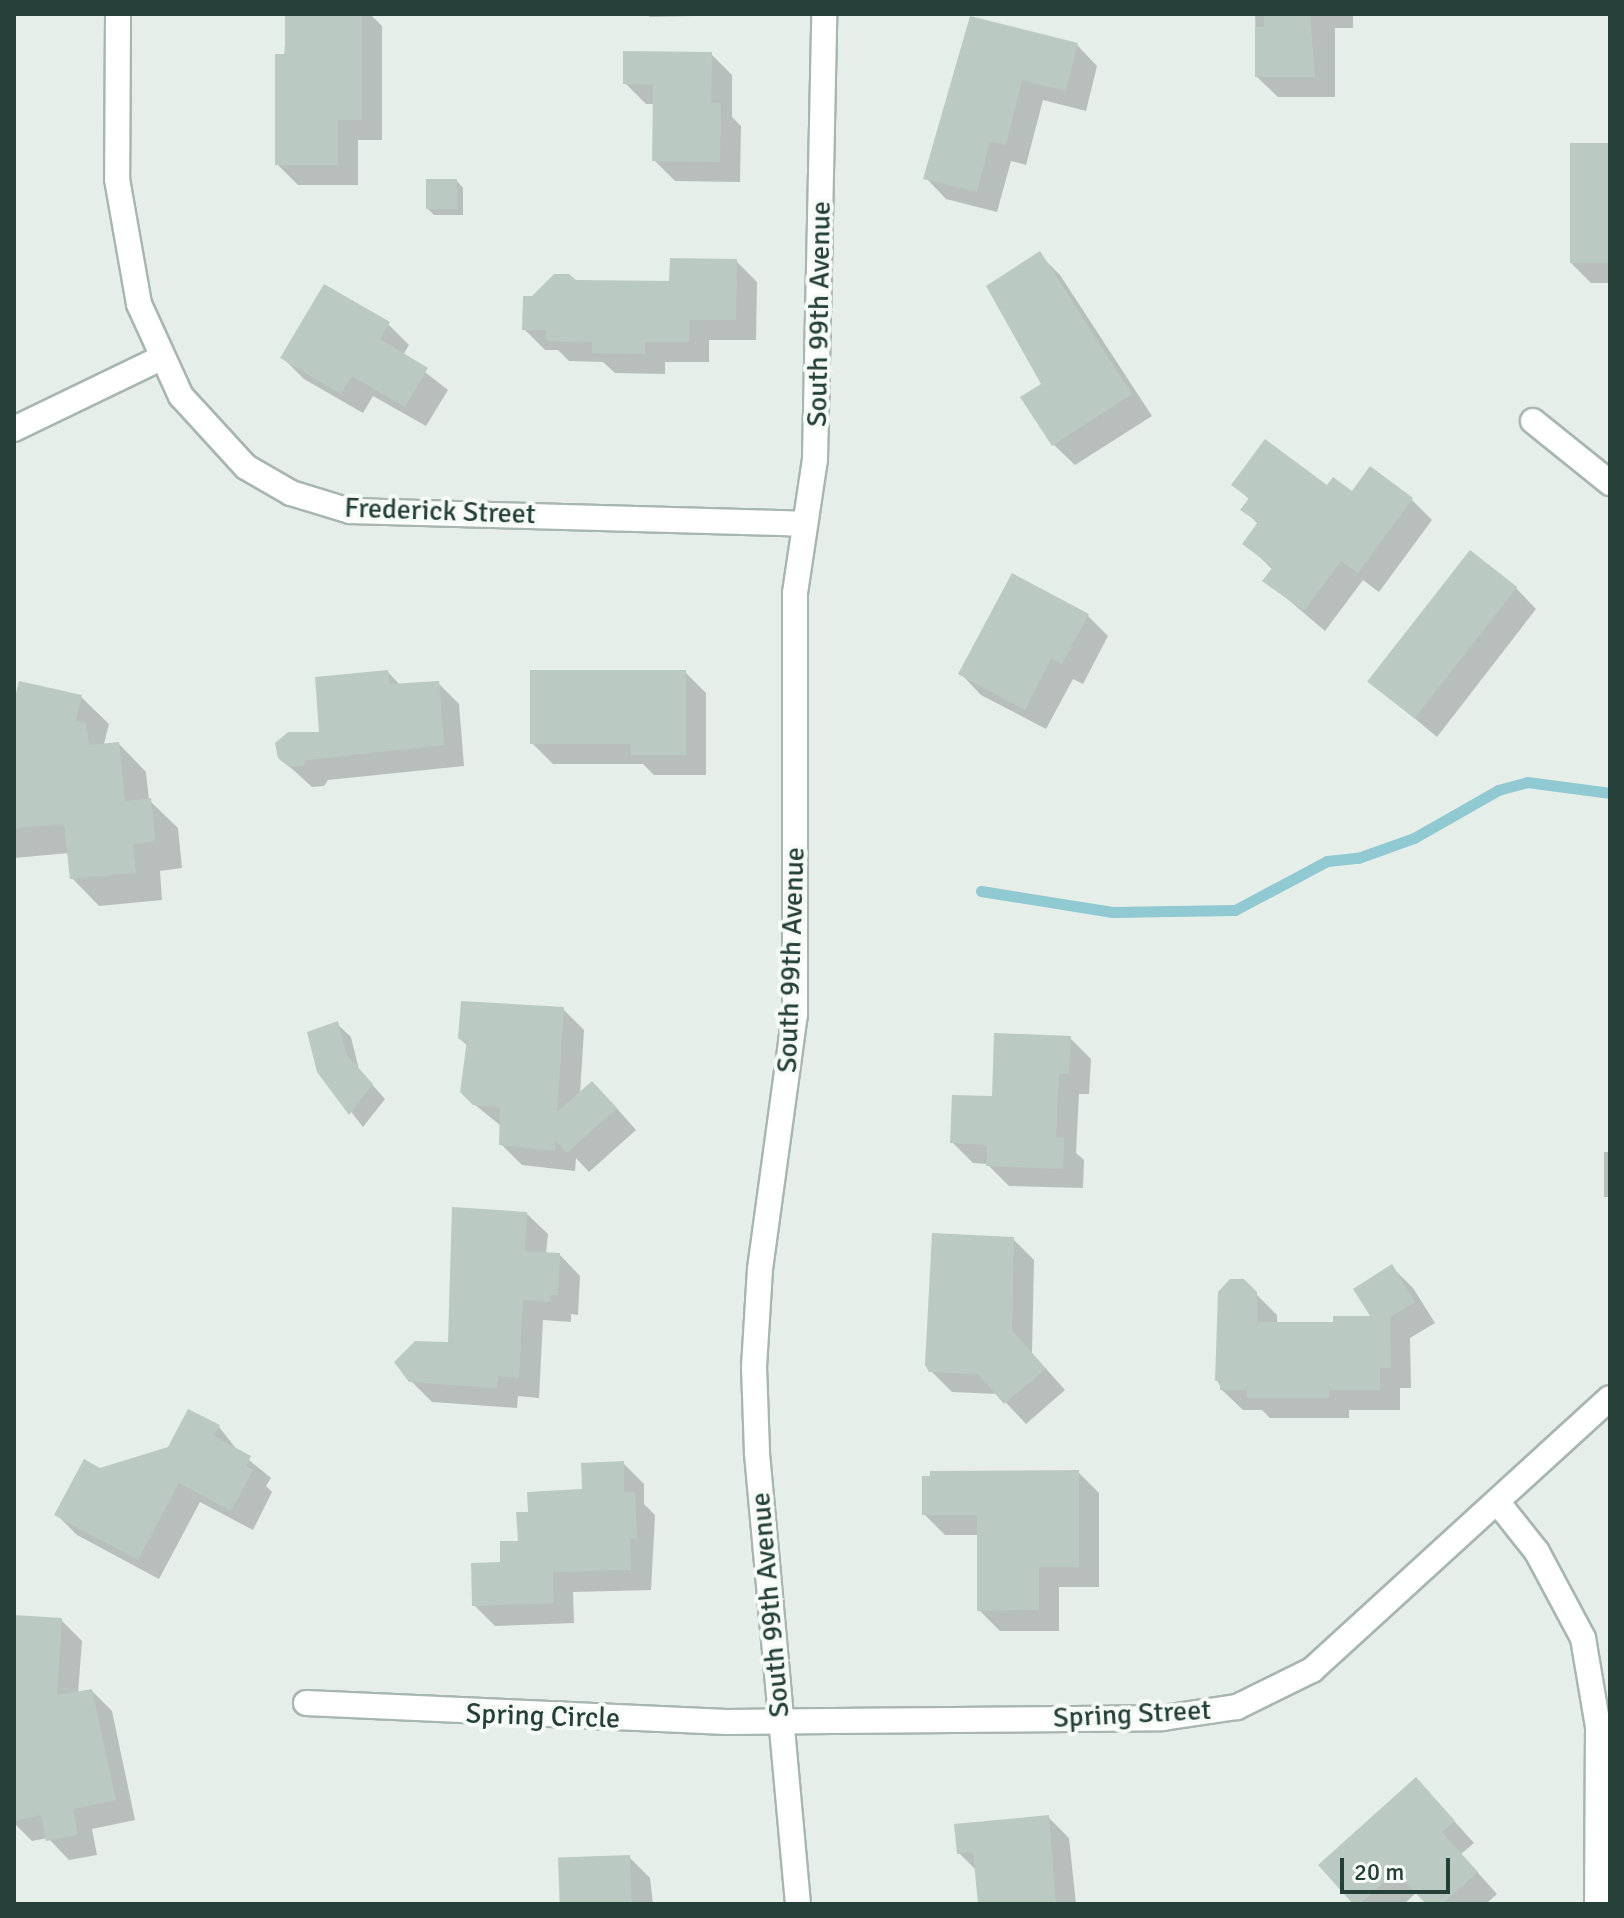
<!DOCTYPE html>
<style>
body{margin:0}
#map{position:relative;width:1624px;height:1918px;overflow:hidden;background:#e6eeea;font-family:Signika,sans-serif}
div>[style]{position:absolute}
.shadow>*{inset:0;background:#0003;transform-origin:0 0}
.stream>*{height:11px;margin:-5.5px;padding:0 5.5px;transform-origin:5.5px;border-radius:5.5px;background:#90c9d1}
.building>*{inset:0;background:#bbc9c3;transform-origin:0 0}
.roads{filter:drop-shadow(2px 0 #a8b6b1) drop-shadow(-2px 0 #a8b6b1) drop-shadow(0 2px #a8b6b1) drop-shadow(0 -2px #a8b6b1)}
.street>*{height:24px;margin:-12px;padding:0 12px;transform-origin:12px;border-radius:12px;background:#fff}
span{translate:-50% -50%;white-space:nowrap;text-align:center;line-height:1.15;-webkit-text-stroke:8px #f7fbf8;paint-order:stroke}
.street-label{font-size:28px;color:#254038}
.frame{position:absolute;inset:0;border:16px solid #254038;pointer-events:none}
.scale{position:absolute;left:1340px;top:1858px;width:110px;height:36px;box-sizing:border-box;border:4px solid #254038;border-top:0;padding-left:10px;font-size:24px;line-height:28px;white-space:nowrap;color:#254038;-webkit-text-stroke:6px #f7fbf8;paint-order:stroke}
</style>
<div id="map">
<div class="shadow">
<div style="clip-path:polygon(287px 14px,370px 14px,382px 26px,382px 140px,358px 140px,358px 185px,298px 185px,277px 164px)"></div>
<div style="clip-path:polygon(647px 14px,737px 14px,737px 15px,650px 17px)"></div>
<div style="clip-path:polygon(1255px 14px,1353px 14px,1353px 28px,1335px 28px,1335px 97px,1278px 97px,1257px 77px)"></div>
<div style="clip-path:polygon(971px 19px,1077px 45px,1097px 66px,1086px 111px,1043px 100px,1026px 165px,1011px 161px,997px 212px,946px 199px,926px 178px)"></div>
<div style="clip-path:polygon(711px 54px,732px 75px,732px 117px,741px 126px,740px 182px,675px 181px,654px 160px,655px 104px,646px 104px,625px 83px)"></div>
<div style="clip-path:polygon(1610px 145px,1610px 283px,1591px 283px,1570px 262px)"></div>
<div style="clip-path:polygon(457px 181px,463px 188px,463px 215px,434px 215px,427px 208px)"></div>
<div style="clip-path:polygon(1039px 254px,1060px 275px,1152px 416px,1075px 465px,1054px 445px,1044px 385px)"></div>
<div style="clip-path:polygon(736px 261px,757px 282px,756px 340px,709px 340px,709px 362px,665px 362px,665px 374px,615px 373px,603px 362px,569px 361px,558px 350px,545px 350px,524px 329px,533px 298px,575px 282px,671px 283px)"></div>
<div style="clip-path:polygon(388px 324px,409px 345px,403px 355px,448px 390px,426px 426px,373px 396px,363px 413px,304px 379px,283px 358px)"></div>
<div style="clip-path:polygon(1234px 485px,1328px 488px,1412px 500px,1432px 520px,1379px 592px,1363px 580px,1325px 631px,1265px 580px,1273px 570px,1245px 543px,1259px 525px,1243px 509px,1250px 500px)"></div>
<div style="clip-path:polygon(1516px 588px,1536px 609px,1437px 737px,1371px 682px)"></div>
<div style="clip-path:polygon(1087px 615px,1108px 636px,1083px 684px,1073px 679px,1046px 729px,981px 695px,961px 674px)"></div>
<div style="clip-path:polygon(388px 672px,400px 685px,438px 683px,459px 704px,464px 766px,328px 780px,324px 786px,312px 787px,279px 757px,321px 734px)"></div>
<div style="clip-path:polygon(685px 672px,706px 693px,706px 775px,654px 775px,643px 764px,553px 764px,532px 743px)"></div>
<div style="clip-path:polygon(81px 697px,109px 724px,104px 744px,119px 744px,146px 772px,149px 800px,178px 828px,182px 868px,160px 871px,162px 900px,99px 906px,72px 878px,69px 853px,14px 858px,14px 710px)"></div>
<div style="clip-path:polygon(563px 1009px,584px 1030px,580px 1094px,613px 1104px,636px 1130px,589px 1172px,576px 1158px,575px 1171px,522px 1165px,501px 1144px,501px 1126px,474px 1104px,468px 1046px,460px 1039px)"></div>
<div style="clip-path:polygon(337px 1024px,351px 1037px,359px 1070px,385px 1099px,363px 1127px,319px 1071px)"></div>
<div style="clip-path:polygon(1070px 1038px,1091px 1059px,1089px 1094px,1079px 1094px,1076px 1153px,1084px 1160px,1083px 1188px,1009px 1186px,987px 1164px,973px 1163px,952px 1142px,993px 1098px)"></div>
<div style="left:1604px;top:1152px;width:6px;height:45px"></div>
<div style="clip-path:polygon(527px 1214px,548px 1234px,546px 1254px,560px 1255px,580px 1276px,578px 1315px,571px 1314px,571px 1322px,543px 1320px,539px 1398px,518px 1396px,517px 1408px,432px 1402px,411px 1381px,450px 1345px)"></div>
<div style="clip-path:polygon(1013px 1239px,1034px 1260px,1032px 1353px,1065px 1390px,1026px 1424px,998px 1394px,952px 1392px,930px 1370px)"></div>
<div style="clip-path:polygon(1392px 1267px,1413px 1288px,1435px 1323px,1410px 1338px,1411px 1388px,1400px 1388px,1400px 1410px,1349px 1410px,1349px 1418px,1270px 1418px,1262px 1410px,1243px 1410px,1222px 1390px,1217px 1380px,1243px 1281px,1277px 1315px,1277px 1324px,1335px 1324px,1373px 1318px)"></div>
<div style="clip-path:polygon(189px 1411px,219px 1427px,238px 1451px,271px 1478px,266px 1486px,272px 1492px,253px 1530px,200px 1502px,159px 1579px,77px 1535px,56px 1514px,100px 1470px,170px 1448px)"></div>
<div style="clip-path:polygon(623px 1463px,644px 1484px,644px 1504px,655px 1515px,651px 1590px,573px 1592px,574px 1623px,495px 1626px,474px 1605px,520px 1543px,530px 1514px,584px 1491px)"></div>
<div style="clip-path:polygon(1078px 1472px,1099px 1493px,1099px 1587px,1059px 1587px,1059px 1631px,1000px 1631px,979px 1610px,979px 1535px,945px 1535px,924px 1514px)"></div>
<div style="clip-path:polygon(61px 1620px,82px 1641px,78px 1693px,92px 1691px,112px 1711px,135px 1820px,92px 1829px,97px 1855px,69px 1860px,48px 1838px,32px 1841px,14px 1823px,14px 1637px)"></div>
<div style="clip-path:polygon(1436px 1801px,1474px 1843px,1461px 1854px,1497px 1894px,1486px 1904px,1428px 1904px,1417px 1892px,1404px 1904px,1356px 1904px)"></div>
<div style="clip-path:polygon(1048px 1817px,1069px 1838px,1076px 1904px,980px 1904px,977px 1871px,959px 1853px)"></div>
<div style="clip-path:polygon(629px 1857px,650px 1878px,653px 1904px,563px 1904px)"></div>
</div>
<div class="stream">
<div style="left:981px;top:891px;width:133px;rotate:9.1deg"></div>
<div style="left:1112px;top:912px;width:123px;rotate:-0.9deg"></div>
<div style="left:1235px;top:910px;width:104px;rotate:-28deg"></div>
<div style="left:1327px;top:861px;width:31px;rotate:-6deg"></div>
<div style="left:1358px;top:858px;width:59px;rotate:-19.7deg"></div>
<div style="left:1414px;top:838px;width:97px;rotate:-29.7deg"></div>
<div style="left:1498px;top:790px;width:30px;rotate:-15deg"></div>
<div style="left:1527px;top:782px;width:84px;rotate:7.5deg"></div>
</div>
<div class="building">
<div style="clip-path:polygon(285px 14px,362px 14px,362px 120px,338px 120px,338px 165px,275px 165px,275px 54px,285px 54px)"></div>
<div style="clip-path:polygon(1264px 14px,1310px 14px,1315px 77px,1255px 77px,1255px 27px,1264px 27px)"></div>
<div style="clip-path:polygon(970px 16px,1078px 43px,1066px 91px,1022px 80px,1006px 145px,990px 141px,977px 192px,923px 179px)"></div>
<div style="clip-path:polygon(623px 51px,712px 52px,711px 103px,721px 103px,720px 162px,652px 161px,653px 85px,623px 84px)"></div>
<div style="left:1570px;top:143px;width:40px;height:120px"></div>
<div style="left:426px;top:179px;width:31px;height:30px"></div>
<div style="clip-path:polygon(1040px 251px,1132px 394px,1052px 446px,1020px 397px,1041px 384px,986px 286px)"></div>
<div style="clip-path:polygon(670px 258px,737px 259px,736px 320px,689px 320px,689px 342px,645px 342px,645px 354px,592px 353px,592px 342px,546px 341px,546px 330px,522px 330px,523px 296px,532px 296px,554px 274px,569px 274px,576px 280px,669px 281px)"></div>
<div style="clip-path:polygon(324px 284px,390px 322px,380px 339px,428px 368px,405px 407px,352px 376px,341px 394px,280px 358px)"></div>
<div style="clip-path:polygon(1265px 439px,1327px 485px,1333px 477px,1352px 491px,1370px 466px,1413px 498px,1358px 573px,1341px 561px,1304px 611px,1262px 581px,1273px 567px,1242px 544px,1258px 522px,1240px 510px,1249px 498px,1231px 485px)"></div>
<div style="left:1470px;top:550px;width:60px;height:167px;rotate:38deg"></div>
<div style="clip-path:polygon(1012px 573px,1089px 614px,1062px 664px,1051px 659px,1025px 710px,958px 674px)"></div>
<div style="clip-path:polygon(388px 670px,390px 684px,439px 681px,444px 745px,307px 760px,303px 766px,289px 767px,278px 758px,275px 743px,288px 732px,319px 732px,315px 677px)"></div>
<div style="clip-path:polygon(530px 670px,686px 670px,686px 755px,631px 755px,631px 744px,530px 744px)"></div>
<div style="clip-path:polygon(19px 681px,82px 695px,76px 721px,86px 723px,89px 745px,119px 742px,125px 801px,151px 798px,155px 841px,133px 844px,136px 873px,70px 879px,64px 824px,14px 828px,14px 702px)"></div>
<div style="clip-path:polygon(461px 1001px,564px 1007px,557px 1112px,592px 1081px,617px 1108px,567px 1153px,555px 1140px,555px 1151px,499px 1145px,500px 1107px,473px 1105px,460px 1092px,467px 1040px,458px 1039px)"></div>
<div style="clip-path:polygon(338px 1021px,346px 1054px,373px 1084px,349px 1115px,317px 1072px,307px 1032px)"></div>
<div style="clip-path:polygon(994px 1033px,1071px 1036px,1069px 1074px,1059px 1074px,1056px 1137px,1064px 1138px,1063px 1169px,986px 1166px,987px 1145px,950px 1143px,952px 1095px,992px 1096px)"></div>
<div style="clip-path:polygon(452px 1207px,527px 1212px,525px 1251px,560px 1253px,558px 1295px,551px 1295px,550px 1302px,523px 1300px,519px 1378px,498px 1376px,497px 1388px,409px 1382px,394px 1362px,415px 1341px,448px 1342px)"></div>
<div style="clip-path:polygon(932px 1233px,1014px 1237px,1012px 1330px,1046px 1369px,1004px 1404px,978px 1374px,929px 1372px,925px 1365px)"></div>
<div style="clip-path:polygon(1392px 1264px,1415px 1302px,1390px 1317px,1391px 1368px,1380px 1368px,1380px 1390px,1329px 1390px,1329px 1398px,1247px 1398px,1247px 1390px,1220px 1390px,1220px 1381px,1215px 1381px,1218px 1292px,1230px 1279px,1244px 1279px,1257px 1292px,1257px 1322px,1333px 1322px,1333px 1316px,1370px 1316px,1353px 1289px)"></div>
<div style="clip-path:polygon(188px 1409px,220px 1425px,214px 1436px,251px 1456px,246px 1466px,253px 1470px,231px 1511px,179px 1483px,138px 1560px,54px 1515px,84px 1459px,100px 1468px,168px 1447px)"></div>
<div style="clip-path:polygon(624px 1461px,624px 1492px,635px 1492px,637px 1539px,630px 1539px,631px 1570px,553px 1572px,554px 1603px,472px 1606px,471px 1563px,500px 1562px,500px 1541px,518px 1541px,516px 1512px,528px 1512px,527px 1492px,582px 1489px,581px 1463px)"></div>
<div style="clip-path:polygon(1079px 1470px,1079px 1567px,1039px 1567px,1039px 1610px,977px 1611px,977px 1515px,922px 1515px,922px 1476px,930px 1476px,930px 1471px)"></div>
<div style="clip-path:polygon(14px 1615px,62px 1618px,57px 1695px,92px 1689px,116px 1800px,73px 1809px,78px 1835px,46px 1841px,41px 1815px,14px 1821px)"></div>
<div style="clip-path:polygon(1416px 1777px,1455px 1821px,1442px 1832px,1478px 1872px,1442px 1904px,1426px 1904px,1396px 1872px,1360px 1904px,1353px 1904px,1318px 1865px)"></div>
<div style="clip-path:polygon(1049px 1815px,1056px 1904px,978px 1904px,973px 1852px,957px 1854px,954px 1824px)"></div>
<div style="left:630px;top:1855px;width:49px;height:72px;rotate:88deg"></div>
</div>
<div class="roads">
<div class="street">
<div style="left:118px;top:14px;width:165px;rotate:90.3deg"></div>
<div style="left:117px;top:179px;width:127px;rotate:80deg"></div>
<div style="left:139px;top:304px;width:101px;rotate:65.5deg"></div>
<div style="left:181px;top:396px;width:96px;rotate:47.5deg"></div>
<div style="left:246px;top:467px;width:52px;rotate:30deg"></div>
<div style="left:291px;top:493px;width:62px;rotate:17deg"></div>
<div style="left:350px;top:511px;width:455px;rotate:1.6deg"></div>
<div style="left:1533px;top:421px;width:99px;rotate:38.8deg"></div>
<div style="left:14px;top:429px;width:165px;rotate:-25.8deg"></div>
<div style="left:1499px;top:1504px;width:61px;rotate:51.6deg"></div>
<div style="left:1537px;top:1552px;width:98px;rotate:61.9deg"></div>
<div style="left:1583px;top:1638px;width:90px;rotate:80.4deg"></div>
<div style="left:1598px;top:1727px;width:177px;rotate:90.3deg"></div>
<div style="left:306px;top:1703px;width:421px;rotate:2.6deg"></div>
<div style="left:727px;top:1722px;width:436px;rotate:-0.5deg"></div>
<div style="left:1163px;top:1718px;width:75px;rotate:-8.5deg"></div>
<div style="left:1237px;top:1707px;width:84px;rotate:-26.3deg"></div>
<div style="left:1312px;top:1670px;width:403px;rotate:-42.4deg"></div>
<div style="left:798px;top:1904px;width:454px;rotate:-95.2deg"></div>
<div style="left:757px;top:1452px;width:85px;rotate:-92deg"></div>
<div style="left:754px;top:1367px;width:98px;rotate:-86.5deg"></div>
<div style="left:760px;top:1269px;width:256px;rotate:-82.2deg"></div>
<div style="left:795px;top:1015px;width:422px;rotate:-90deg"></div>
<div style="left:795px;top:593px;width:135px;rotate:-81.5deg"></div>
<div style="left:815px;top:459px;width:445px;rotate:-88.8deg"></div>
</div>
</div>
<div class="street-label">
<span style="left:819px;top:314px;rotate:-89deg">South 99th Avenue</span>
<span style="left:440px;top:511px;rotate:2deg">Frederick Street</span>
<span style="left:791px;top:960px;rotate:-88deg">South 99th Avenue</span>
<span style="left:770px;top:1605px;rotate:-95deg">South 99th Avenue</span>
<span style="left:1132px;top:1714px;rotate:-3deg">Spring Street</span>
<span style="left:543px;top:1716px;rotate:2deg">Spring Circle</span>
</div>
<div class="frame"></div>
<div class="scale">20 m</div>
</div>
